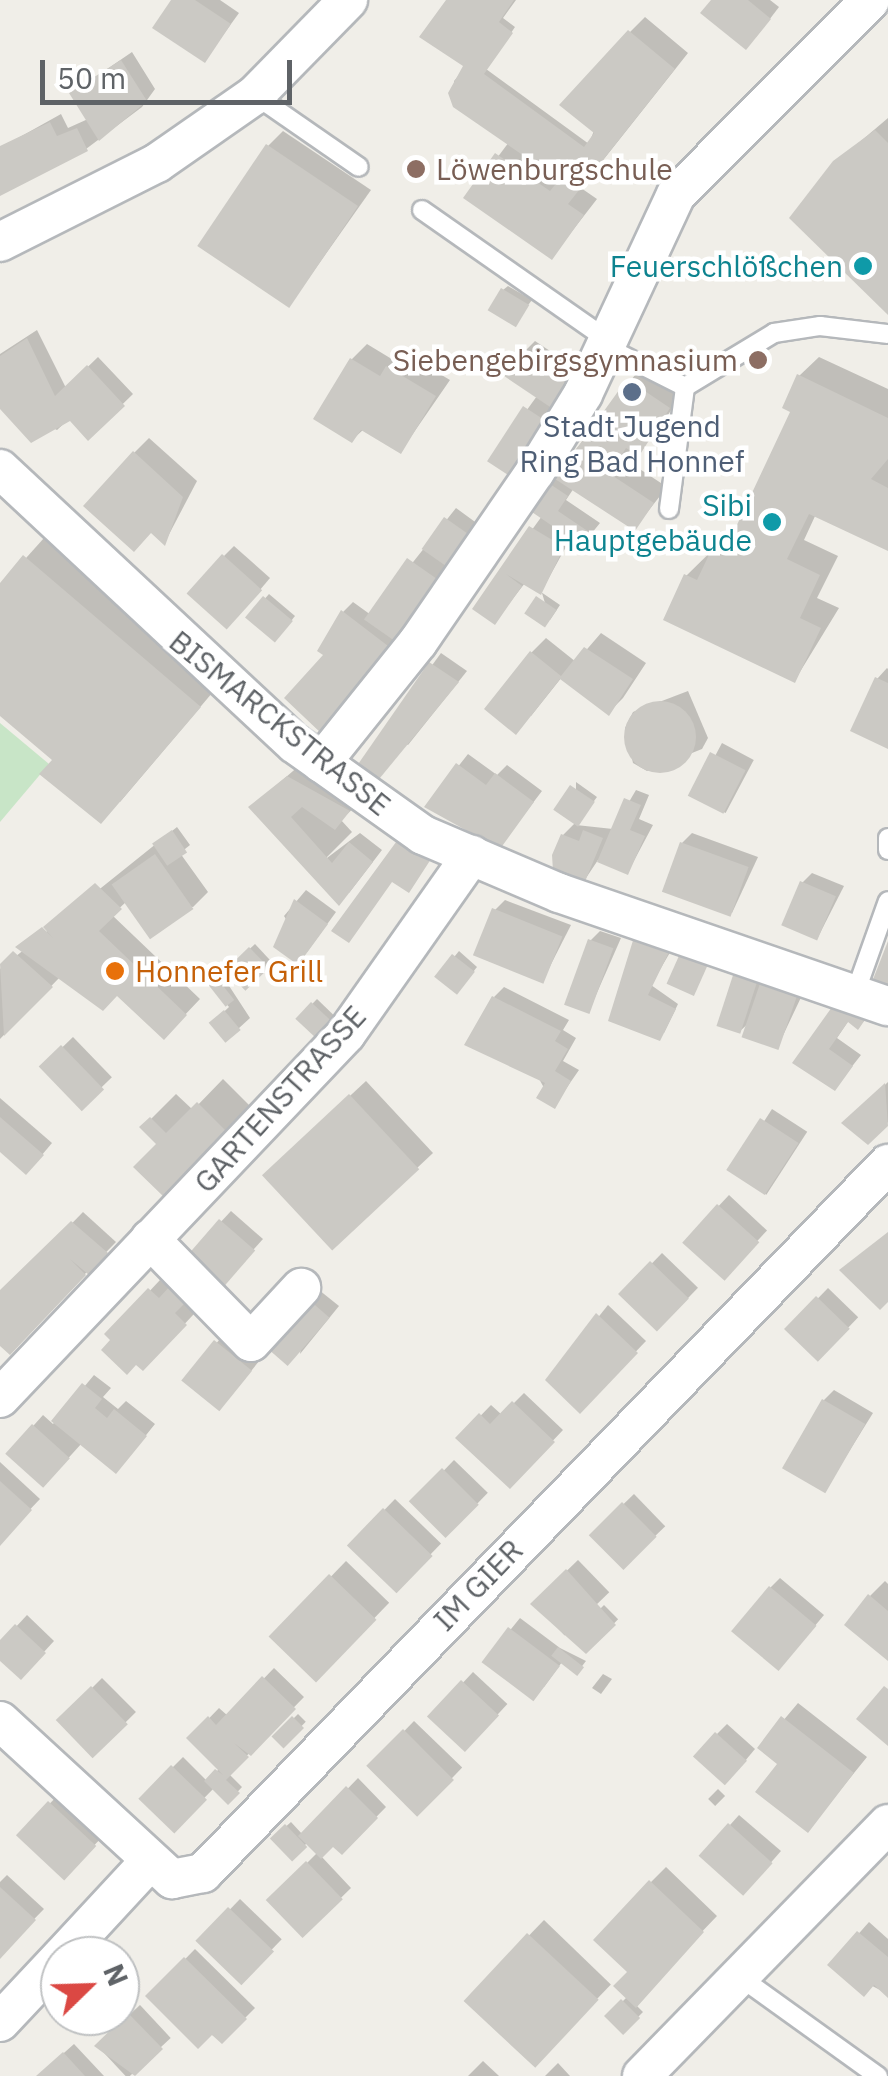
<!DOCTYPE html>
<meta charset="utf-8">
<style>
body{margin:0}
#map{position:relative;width:888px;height:2076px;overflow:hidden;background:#f0eee8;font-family:"IBM Plex Sans",sans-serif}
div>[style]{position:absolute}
.green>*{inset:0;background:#c8e5c7}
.shadow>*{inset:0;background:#0003;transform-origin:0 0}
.building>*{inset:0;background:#cbc9c4;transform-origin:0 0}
.round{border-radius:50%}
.roads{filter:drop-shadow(2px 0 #b5b8bb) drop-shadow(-2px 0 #b5b8bb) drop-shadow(0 2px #b5b8bb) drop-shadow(0 -2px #b5b8bb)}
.lane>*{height:18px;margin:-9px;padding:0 9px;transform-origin:9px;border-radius:9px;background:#fff}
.street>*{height:38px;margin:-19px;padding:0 19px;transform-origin:19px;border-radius:19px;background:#fff}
.dots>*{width:28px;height:28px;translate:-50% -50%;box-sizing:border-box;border:5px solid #fff;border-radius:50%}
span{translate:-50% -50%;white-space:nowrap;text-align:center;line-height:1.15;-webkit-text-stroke:9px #fff;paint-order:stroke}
.education-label{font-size:30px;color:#785e54}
.left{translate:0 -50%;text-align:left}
.right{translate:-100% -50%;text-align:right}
.culture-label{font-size:30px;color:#0d838f}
.service-label{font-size:30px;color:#4e5e75}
.street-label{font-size:30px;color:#5f6367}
.food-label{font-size:30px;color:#c56008}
.north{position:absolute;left:40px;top:1936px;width:100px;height:100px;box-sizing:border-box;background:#fff;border:2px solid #bfc1c2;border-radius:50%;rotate:67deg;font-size:28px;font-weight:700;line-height:40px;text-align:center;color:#5f6367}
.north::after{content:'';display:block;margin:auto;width:35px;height:45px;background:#db4843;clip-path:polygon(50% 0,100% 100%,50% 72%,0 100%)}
.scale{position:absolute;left:40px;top:60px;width:252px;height:45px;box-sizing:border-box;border:5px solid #5f6367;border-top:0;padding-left:12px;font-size:30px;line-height:35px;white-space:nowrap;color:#5f6367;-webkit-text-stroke:8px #fff;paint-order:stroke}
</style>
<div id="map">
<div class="green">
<div style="clip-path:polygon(0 723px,49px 764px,0 822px)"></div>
</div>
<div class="shadow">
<div style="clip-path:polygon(174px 0,220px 0,239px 13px,205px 60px)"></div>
<div style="clip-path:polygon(449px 0,516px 0,503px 18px,515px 27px,486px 69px,589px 144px,630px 32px,645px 17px,688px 53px,581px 188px,597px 199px,552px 257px,467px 198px,509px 142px,456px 105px,454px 81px,467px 66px)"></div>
<div style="clip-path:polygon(714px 0,770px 0,779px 7px,756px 37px)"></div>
<div style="clip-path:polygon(132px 52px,155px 89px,142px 107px,86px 149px,0 194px,2px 147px,61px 114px,68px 128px,88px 119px,72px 93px)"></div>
<div style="clip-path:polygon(888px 118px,888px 311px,835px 163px)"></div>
<div style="clip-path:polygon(283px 131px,371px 190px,289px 306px,268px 146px)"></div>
<div style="clip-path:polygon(508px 286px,532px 300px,518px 318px,503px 290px)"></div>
<div style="clip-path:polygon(37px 330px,66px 388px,98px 357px,133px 394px,89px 437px,70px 418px,57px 430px,0 401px,0 354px)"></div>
<div style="clip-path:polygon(535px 341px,580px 371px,557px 412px,490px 461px,537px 396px,525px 351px)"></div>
<div style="clip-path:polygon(367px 344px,395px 361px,403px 352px,450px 380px,401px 451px,364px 429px,352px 440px,352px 359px)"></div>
<div style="clip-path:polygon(819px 357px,888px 389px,888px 548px,816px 514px,804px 540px,838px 556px,817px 598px,839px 608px,795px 680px,686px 576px,741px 522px,793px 411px,799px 376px)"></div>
<div style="clip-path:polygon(643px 365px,683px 392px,653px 438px,623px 458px,667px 487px,635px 528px,574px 488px,566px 500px,600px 523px,583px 544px,572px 536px,541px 592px,560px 605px,550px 620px,542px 593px,525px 583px,495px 622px,475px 608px,542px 516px,549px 483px)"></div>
<div style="clip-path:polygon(149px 438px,197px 481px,165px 542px,134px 453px)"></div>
<div style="clip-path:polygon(456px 508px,482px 527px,333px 722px,327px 655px,343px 612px,353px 602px,371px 615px)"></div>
<div style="clip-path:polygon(44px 538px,218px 686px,120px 802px,0 712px,0 587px)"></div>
<div style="clip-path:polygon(234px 546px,270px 578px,237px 617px,224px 556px)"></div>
<div style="clip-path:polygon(269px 594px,295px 616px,279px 636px,248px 618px)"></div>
<div style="clip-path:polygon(601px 633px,646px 663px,623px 698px,609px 712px,562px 677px,531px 716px,531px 653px,546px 638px,576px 662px)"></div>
<div style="clip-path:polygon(441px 653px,467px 671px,408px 745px,384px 731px)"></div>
<div style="clip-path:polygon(887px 668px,888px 669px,888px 747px,877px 679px)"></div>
<div style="clip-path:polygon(688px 691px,708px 738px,702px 749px,647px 771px,633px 763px,625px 728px,633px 712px)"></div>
<div style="left:722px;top:743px;width:36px;height:60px;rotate:28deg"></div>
<div style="clip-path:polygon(314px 753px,360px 802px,341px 820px,352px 832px,323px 861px,360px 833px,382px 850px,349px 893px,251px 807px)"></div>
<div style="clip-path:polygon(468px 754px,497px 775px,507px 765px,542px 791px,500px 846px,427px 806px)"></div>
<div style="clip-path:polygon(576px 782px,597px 797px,576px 825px,613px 829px,636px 790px,649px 795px,639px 819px,653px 825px,628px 872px,598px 860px,584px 881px,563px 835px,576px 822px)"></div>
<div style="clip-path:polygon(177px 827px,190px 845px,180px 853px,208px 892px,193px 907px,127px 901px,112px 915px,200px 999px,164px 1037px,117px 993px,60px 977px,0 1039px,0 969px)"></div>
<div style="clip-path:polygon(692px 833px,758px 857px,732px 913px,682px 843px)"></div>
<div style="clip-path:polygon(812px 873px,844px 886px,818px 937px,802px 883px)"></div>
<div style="clip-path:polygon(306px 890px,336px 912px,307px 952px,284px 916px)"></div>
<div style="clip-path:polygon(505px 900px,571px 925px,545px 976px,495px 910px)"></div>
<div style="clip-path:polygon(600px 931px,621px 938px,589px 1011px,590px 941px)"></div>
<div style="clip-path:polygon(679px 937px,651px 985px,678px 1004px,664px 1033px,612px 1020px)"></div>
<div style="left:255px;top:944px;width:25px;height:36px;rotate:47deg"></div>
<div style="clip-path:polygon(459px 951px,477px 967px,461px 987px,438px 977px)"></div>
<div style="clip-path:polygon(737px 970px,805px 989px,778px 1046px,750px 1022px,740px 1031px)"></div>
<div style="clip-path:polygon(222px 975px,250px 1018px,226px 1040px,212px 1023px,229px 1007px,211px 985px)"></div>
<div style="clip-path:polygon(504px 987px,569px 1020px,563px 1030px,576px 1038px,563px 1061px,579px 1070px,554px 1106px,494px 997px)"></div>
<div style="left:317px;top:999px;width:28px;height:28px;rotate:44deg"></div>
<div style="clip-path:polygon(839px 1002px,868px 1017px,858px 1027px,849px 1020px,837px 1038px,861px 1055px,835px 1088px,795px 1062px)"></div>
<div style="left:73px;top:1037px;width:56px;height:42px;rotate:46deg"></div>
<div style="clip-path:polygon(223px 1079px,250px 1106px,164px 1194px,160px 1144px,143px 1127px,176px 1094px,193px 1110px)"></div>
<div style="clip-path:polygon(366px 1081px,433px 1153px,333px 1247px,280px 1161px)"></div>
<div style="clip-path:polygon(888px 1082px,888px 1122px,868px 1141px,845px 1123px)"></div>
<div style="clip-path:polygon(0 1098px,52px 1143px,36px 1162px,0 1149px)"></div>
<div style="left:772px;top:1109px;width:42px;height:75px;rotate:33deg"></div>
<div style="left:729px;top:1195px;width:52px;height:63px;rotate:43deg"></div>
<div style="clip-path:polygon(231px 1211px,263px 1239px,234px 1271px,192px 1253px)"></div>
<div style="clip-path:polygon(83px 1212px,116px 1242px,10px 1351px,0 1343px,0 1297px)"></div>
<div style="left:662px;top:1253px;width:50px;height:58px;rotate:44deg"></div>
<div style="left:160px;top:1280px;width:48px;height:75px;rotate:43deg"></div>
<div style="left:828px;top:1288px;width:42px;height:57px;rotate:44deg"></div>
<div style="clip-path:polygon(319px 1290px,339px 1306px,300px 1354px,309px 1300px)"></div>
<div style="clip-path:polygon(608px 1305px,646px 1341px,580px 1410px,548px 1380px)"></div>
<div style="clip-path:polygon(226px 1332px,260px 1360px,229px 1398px,185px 1380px)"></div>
<div style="clip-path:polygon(94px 1375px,111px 1388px,103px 1397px,118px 1409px,126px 1401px,155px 1424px,126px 1460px,82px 1443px,53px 1475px,8px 1454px,43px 1415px,53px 1424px)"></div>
<div style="clip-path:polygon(834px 1390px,873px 1413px,825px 1490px,824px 1400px)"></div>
<div style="clip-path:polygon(524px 1393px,563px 1430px,510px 1486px,459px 1438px,491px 1405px,502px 1415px)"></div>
<div style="left:454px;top:1460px;width:47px;height:59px;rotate:44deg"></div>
<div style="clip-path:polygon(0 1462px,40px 1499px,0 1541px)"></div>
<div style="left:634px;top:1494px;width:45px;height:59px;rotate:46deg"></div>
<div style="left:395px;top:1499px;width:64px;height:65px;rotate:44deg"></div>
<div style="left:578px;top:1560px;width:45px;height:62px;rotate:46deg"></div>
<div style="left:346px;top:1561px;width:60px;height:105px;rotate:44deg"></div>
<div style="clip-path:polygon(780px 1578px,824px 1615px,788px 1658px,770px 1588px)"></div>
<div style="clip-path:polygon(885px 1581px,888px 1584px,888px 1657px,870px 1596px)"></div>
<div style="left:604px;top:1605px;width:20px;height:45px;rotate:45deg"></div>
<div style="clip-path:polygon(27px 1615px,54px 1641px,21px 1677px,0 1658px,0 1644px)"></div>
<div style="clip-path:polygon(520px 1618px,560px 1648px,586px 1661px,576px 1674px,562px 1662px,544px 1687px,485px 1661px)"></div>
<div style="clip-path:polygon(274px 1668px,304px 1697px,229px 1774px,242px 1787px,228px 1802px,214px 1788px,173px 1830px,141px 1799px,183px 1757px,207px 1781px,220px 1768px,190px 1738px,219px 1708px,228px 1716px)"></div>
<div style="left:473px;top:1672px;width:47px;height:62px;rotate:43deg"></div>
<div style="clip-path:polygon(603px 1674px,612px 1679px,601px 1694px,592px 1688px)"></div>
<div style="left:102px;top:1678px;width:48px;height:60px;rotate:45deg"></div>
<div style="clip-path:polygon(798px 1703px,867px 1757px,808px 1830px,780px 1763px,760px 1748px)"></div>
<div style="left:298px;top:1714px;width:11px;height:32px;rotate:45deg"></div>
<div style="left:414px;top:1721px;width:67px;height:63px;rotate:44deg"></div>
<div style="clip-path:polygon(727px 1724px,755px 1749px,735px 1773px,717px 1734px)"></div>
<div style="clip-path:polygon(358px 1778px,386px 1807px,342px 1852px,333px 1844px,321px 1856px,351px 1888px,304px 1934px,270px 1900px,318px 1852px,308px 1842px,292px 1858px,273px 1838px,291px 1822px,303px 1835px)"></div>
<div style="left:718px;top:1789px;width:10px;height:14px;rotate:45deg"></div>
<div style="left:60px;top:1793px;width:61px;height:59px;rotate:44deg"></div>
<div style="clip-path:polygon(739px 1815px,781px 1851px,754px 1882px,730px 1825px)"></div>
<div style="clip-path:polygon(666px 1867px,717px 1916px,649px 1987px,636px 2005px,643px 2012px,623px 2032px,608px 2016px,628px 1996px,651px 1882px)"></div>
<div style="clip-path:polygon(7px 1875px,44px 1909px,0 1954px,0 1882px)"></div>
<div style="left:240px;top:1899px;width:58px;height:59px;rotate:44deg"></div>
<div style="left:544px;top:1920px;width:93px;height:112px;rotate:44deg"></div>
<div style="clip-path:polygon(869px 1922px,888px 1939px,888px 1994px,831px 1965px)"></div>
<div style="clip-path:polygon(195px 1949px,255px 2008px,222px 2041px,149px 1996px)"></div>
<div style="left:140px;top:2005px;width:45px;height:59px;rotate:47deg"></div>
<div style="clip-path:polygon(74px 2044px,104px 2076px,38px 2076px)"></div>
<div style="clip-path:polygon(483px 2061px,499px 2076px,468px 2076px)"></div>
<div style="clip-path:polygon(558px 2063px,570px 2076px,545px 2076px)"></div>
</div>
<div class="building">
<div style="clip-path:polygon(171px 0,195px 0,231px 24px,205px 63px,152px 28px)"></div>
<div style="clip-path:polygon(446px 0,514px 0,499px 22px,513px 33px,484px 74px,584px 147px,594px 133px,559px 105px,628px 30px,675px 69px,568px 204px,584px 215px,552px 260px,463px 198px,495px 153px,550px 191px,559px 180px,453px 107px,448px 93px,463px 66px,419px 37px)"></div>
<div style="clip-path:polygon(711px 0,748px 0,771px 19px,746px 50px,700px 13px)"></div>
<div style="clip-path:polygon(121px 60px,147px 101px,99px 141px,69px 93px)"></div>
<div style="clip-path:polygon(50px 122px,57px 136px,77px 128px,88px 151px,0 196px,0 146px)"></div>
<div style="clip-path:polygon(875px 130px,888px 143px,888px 315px,789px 218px,833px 161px)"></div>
<div style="left:266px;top:144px;width:111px;height:123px;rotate:34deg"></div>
<div style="left:501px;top:288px;width:33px;height:26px;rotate:31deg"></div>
<div style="clip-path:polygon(27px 338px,55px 396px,87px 365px,125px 406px,88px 441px,70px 421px,31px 443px,0 409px,0 356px)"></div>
<div style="left:523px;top:349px;width:59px;height:33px;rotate:34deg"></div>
<div style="clip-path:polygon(350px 358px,380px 376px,386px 366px,436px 396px,401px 454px,361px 430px,352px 443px,313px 419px)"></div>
<div style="clip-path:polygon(797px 374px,888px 418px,888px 459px,871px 479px,888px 488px,888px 551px,809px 514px,787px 559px,820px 575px,800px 618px,821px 628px,795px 683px,663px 620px,684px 574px,697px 580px,717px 538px,728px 544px,790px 412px,782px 408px)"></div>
<div style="clip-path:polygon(627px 379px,670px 408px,639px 456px,626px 448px,610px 474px,654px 503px,635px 531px,555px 479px)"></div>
<div style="left:523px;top:406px;width:31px;height:66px;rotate:33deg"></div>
<div style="clip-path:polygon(133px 451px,183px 497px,165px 546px,151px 533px,134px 552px,83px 506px)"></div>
<div style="clip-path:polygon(547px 482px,568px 496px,558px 511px,592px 534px,583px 547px,529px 510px)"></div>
<div style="left:444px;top:517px;width:37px;height:39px;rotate:35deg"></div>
<div style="clip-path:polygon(529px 526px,564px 547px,541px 595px,506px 574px,522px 586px,495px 625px,472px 609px)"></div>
<div style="left:222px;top:554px;width:54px;height:53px;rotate:42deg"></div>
<div style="clip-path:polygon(23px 555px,201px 707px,101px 824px,39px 774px,52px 760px,0 716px,0 583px)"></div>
<div style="left:407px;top:558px;width:45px;height:75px;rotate:35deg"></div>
<div style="left:263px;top:596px;width:39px;height:28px;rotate:40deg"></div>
<div style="left:536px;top:596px;width:25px;height:21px;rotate:34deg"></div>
<div style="clip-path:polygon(341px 610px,392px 649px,323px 735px,284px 698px,323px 655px,317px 651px)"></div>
<div style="clip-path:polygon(584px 647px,633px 679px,609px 716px,560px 679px,516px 735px,484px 709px,530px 651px,561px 676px)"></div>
<div style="clip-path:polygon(429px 662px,459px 682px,375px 784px,354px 770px)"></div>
<div style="clip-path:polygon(875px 677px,888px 683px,888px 749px,850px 731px)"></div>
<div class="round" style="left:624px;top:701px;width:72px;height:72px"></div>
<div style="left:710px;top:752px;width:40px;height:49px;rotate:27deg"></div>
<div style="clip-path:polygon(456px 763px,486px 785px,495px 773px,534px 802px,500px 849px,424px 807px)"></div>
<div style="clip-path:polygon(287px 776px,350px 811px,335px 830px,302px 807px,291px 817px,332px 863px,349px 842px,373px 862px,339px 906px,248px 807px)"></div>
<div style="left:570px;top:785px;width:30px;height:30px;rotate:34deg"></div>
<div style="clip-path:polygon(624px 798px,641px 805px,630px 830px,645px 836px,628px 875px,597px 862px)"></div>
<div style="left:172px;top:830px;width:27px;height:24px;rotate:56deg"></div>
<div style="clip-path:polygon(583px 830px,603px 838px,584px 884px,553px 871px,552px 855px,561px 834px,579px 841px)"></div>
<div style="clip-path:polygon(399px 838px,431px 859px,409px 893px,392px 882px,349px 943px,331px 931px)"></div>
<div style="left:680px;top:842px;width:73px;height:53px;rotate:20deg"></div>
<div style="left:155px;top:854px;width:67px;height:53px;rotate:55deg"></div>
<div style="left:800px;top:881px;width:39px;height:48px;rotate:23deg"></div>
<div style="clip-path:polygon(95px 883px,122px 909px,99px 931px,187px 1015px,164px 1040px,117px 996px,103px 1011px,15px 947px,42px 927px,53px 938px,43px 927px)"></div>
<div style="clip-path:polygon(294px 899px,328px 924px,298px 965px,273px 947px)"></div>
<div style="left:492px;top:908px;width:76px;height:51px;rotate:22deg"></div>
<div style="clip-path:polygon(635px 934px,671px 948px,648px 995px,676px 1009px,660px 1041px,608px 1021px)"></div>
<div style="left:588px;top:939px;width:27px;height:70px;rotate:20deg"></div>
<div style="clip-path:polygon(888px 941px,888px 995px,870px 987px)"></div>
<div style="left:249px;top:947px;width:29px;height:33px;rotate:46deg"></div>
<div style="left:682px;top:949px;width:30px;height:38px;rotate:24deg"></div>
<div style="clip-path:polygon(13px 951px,53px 987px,4px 1036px,0 964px)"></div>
<div style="left:452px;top:954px;width:29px;height:29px;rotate:38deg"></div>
<div style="left:735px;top:969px;width:25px;height:60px;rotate:18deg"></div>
<div style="left:764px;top:972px;width:39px;height:69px;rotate:19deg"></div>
<div style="left:217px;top:978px;width:28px;height:11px;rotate:52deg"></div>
<div style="clip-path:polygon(492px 996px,561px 1031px,555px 1041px,568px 1049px,555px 1071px,571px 1081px,555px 1109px,536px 1098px,545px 1083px,464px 1045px)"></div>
<div style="clip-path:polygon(837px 1000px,869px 1014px,858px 1030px,848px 1022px,829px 1049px,853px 1066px,835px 1091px,792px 1063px)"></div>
<div style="left:311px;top:1002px;width:33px;height:23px;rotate:43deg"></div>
<div style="left:224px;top:1010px;width:26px;height:20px;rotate:50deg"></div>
<div style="left:61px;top:1045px;width:62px;height:31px;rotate:46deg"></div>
<div style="clip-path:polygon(885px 1083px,888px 1126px,868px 1145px,841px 1123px)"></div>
<div style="left:349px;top:1094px;width:103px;height:119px;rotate:47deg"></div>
<div style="clip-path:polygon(197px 1102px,227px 1132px,164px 1197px,133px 1167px,156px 1144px,139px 1127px,150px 1117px,166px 1133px)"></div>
<div style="clip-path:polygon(0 1117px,44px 1155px,26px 1175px,0 1152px)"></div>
<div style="left:760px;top:1118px;width:46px;height:62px;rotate:33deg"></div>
<div style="left:717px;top:1204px;width:57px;height:52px;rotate:42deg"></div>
<div style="left:219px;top:1219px;width:48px;height:46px;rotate:41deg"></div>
<div style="clip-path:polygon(71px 1221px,108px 1253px,89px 1275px,70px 1259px,86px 1275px,10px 1355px,0 1346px,0 1290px)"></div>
<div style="clip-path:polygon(888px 1232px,888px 1302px,880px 1310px,839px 1270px)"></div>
<div style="left:650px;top:1261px;width:54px;height:46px;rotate:44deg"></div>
<div style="clip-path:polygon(171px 1285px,187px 1301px,175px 1313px,187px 1325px,143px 1371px,136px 1365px,127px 1375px,101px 1350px,110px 1340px,104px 1334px,148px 1288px,159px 1298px)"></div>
<div style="left:816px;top:1296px;width:47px;height:46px;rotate:44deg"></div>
<div style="left:307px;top:1298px;width:30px;height:64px;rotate:41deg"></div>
<div style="clip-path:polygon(596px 1313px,638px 1353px,580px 1414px,545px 1380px)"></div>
<div style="left:214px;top:1340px;width:49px;height:52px;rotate:39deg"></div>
<div style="clip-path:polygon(82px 1383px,102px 1399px,95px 1408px,107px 1418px,114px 1409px,147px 1436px,116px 1474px,51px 1421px)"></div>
<div style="left:822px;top:1399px;width:50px;height:80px;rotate:30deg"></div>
<div style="clip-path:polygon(512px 1401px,555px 1442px,510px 1489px,455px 1438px,479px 1413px,490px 1424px)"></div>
<div style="left:32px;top:1424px;width:51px;height:40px;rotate:42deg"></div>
<div style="left:442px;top:1468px;width:52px;height:47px;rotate:45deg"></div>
<div style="clip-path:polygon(0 1481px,32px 1510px,0 1546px)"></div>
<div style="left:622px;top:1502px;width:49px;height:47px;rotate:45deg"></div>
<div style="left:383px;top:1508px;width:69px;height:52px;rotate:44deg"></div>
<div style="clip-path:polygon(566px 1569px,616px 1625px,586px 1654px,530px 1604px)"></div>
<div style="left:329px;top:1574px;width:66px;height:87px;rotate:44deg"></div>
<div style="left:769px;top:1586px;width:62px;height:59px;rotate:40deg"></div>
<div style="clip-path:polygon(868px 1594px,888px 1611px,888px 1661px,844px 1625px)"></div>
<div style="clip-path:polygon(15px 1624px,46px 1653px,21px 1680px,0 1661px,0 1640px)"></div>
<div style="left:508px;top:1627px;width:65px;height:44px;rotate:37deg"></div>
<div style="left:558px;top:1647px;width:33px;height:11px;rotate:38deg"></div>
<div style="clip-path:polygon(262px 1676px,296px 1709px,251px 1756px,234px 1743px,249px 1757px,226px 1780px,240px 1793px,228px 1805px,204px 1781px,215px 1769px,223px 1775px,186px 1738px,208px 1716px,216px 1725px)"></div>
<div style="left:461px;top:1680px;width:52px;height:50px;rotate:43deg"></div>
<div style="left:91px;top:1686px;width:53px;height:49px;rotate:46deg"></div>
<div style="clip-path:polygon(884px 1686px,888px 1689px,888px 1746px,856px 1719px)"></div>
<div style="left:292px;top:1716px;width:17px;height:29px;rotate:45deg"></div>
<div style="clip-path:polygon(781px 1716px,854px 1773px,808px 1833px,755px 1792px,777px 1764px,757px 1748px)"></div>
<div style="left:403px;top:1729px;width:72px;height:52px;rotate:45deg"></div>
<div style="left:715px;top:1732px;width:43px;height:33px;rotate:42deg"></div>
<div style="left:171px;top:1765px;width:50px;height:47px;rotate:44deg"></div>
<div style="clip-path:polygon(346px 1786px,378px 1818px,342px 1855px,333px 1847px,321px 1859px,298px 1836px)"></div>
<div style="left:48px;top:1801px;width:66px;height:47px;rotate:43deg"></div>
<div style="left:728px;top:1823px;width:60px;height:44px;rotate:42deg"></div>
<div style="left:285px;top:1824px;width:32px;height:21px;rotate:46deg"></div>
<div style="left:306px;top:1861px;width:53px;height:56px;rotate:46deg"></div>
<div style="clip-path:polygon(649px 1880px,704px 1932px,636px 2008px,613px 1986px,627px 1972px,593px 1940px)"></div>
<div style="clip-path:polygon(0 1887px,36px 1920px,0 1959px)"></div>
<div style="left:228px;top:1907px;width:64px;height:47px;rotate:44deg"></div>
<div style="clip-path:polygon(857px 1931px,888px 1957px,888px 1998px,874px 1985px,864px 1997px,827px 1965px)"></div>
<div style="left:527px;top:1933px;width:98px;height:93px;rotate:43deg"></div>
<div style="clip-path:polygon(184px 1957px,247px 2019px,222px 2044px,212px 2035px,198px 2049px,145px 1996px)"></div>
<div style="left:621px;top:1999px;width:27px;height:24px;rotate:45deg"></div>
<div style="clip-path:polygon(128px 2013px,163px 2049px,135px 2076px,94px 2046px)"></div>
<div style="clip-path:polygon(63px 2052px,85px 2076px,36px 2076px)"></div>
</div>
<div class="roads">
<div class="lane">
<div style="left:255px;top:95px;width:126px;rotate:34.7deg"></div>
<div style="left:422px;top:210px;width:225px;rotate:35deg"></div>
<div style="left:604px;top:346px;width:91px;rotate:26.8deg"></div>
<div style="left:685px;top:387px;width:104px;rotate:-31.2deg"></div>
<div style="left:774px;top:333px;width:47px;rotate:-8.7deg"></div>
<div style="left:820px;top:326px;width:67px;rotate:6.8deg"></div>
<div style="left:669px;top:509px;width:123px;rotate:-82.5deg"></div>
<div style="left:888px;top:838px;width:12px;rotate:90deg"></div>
<div style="left:857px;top:988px;width:92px;rotate:-70.4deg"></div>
<div style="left:740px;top:1977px;width:170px;rotate:35.7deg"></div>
</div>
<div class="street">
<div style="left:0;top:242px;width:176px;rotate:-26.7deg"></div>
<div style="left:157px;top:163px;width:119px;rotate:-34.8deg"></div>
<div style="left:255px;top:95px;width:133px;rotate:-45.6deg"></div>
<div style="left:0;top:469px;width:403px;rotate:43deg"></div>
<div style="left:295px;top:744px;width:157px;rotate:35.4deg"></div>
<div style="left:423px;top:835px;width:148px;rotate:23.1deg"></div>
<div style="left:559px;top:893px;width:348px;rotate:19deg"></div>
<div style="left:321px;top:763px;width:155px;rotate:-51.3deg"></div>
<div style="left:418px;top:642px;width:206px;rotate:-55.5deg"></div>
<div style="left:535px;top:472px;width:92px;rotate:-58.4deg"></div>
<div style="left:583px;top:394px;width:220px;rotate:-65deg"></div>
<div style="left:676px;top:195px;width:275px;rotate:-45.1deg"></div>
<div style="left:150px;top:1239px;width:144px;rotate:45.6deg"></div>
<div style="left:251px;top:1342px;width:74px;rotate:-47.2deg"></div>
<div style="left:0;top:1398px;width:502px;rotate:-46.45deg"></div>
<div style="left:346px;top:1034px;width:219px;rotate:-54.9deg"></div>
<div style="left:0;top:1721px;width:234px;rotate:42.6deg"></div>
<div style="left:172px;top:1879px;width:32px;rotate:-11deg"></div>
<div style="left:203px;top:1873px;width:986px;rotate:-45.99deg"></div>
<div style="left:62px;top:1956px;width:129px;rotate:-47.2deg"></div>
<div style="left:0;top:2022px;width:88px;rotate:-46.8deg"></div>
<div style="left:642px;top:2076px;width:352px;rotate:-45.7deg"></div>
</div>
</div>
<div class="dots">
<div style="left:416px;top:169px;background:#8d6e63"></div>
<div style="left:863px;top:266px;background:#0f9aa8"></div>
<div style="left:758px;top:360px;background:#8d6e63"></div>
<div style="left:632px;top:392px;background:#5c6f8a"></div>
<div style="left:772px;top:522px;background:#0f9aa8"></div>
<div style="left:115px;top:971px;background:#e8710a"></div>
</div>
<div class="education-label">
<span class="left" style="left:436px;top:169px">Löwenburgschule</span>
<span class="right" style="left:738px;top:360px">Siebengebirgsgymnasium</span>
</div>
<div class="culture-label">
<span class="right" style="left:843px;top:266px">Feuerschlößchen</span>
<span class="right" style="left:752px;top:522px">Sibi<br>Hauptgebäude</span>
</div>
<div class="service-label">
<span style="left:632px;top:443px">Stadt Jugend<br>Ring Bad Honnef</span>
</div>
<div class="street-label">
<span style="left:280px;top:723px;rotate:39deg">BISMARCKSTRASSE</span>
<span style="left:280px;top:1099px;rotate:-48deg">GARTENSTRASSE</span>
<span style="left:478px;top:1585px;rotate:-46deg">IM GIER</span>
</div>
<div class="food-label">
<span class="left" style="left:135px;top:971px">Honnefer Grill</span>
</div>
<div class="north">N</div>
<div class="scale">50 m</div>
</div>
